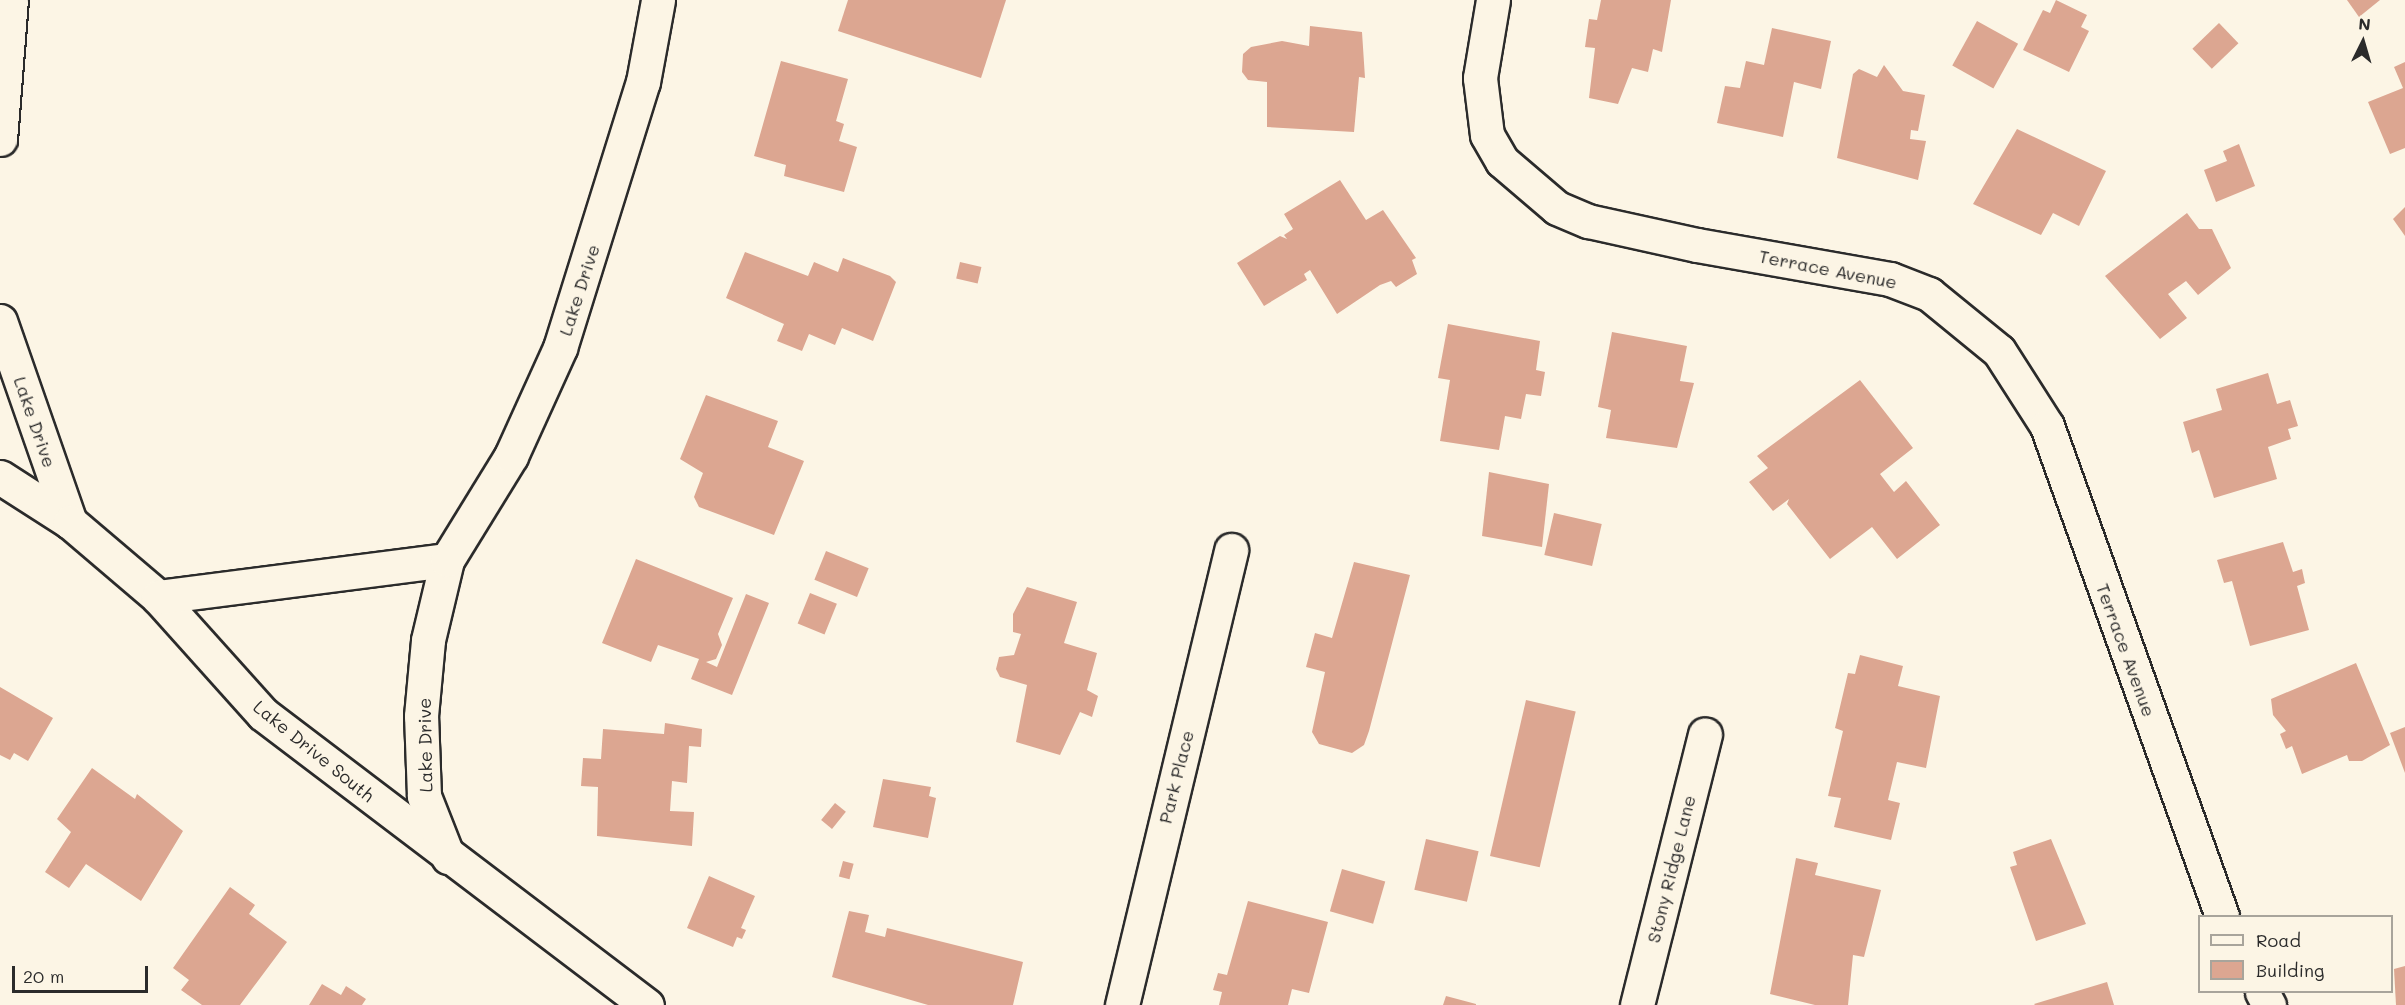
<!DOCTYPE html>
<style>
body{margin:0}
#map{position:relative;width:2405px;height:1005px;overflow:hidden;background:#fcf5e5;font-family:Mali,sans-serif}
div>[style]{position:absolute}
.building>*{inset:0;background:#dca691;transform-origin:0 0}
.roads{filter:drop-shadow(2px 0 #2b2b2b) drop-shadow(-2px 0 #2b2b2b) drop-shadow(0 2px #2b2b2b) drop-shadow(0 -2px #2b2b2b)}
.minor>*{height:33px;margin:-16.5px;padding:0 16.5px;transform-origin:16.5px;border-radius:16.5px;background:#fcf5e5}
span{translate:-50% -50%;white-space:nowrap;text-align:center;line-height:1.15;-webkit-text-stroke:6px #fcf5e5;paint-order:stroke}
.street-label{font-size:18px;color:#2b2b2b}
.legend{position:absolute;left:2198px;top:915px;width:195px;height:78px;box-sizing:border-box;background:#fcf5e5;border:2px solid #a8a49b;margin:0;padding:8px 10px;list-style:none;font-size:18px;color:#2b2b2b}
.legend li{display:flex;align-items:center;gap:12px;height:30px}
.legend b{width:30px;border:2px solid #a8a49b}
.north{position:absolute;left:2333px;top:12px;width:60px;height:60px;-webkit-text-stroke:4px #fcf5e5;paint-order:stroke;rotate:5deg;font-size:16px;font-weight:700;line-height:24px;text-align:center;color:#2b2b2b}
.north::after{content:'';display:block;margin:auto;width:21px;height:27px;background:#2b2b2b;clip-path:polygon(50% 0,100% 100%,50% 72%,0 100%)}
.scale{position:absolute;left:12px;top:966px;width:136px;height:27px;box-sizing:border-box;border:3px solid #2b2b2b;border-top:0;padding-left:8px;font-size:18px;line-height:21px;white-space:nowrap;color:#2b2b2b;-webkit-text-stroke:4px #fcf5e5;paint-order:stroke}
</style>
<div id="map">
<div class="building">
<div style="clip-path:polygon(848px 0,1006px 0,981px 78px,838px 31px)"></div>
<div style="clip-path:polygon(1601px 0,1671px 0,1662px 52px,1653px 49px,1648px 72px,1632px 68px,1618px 104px,1589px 98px,1595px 48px,1585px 47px,1589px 19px,1597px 20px)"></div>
<div style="clip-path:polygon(2056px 0,2087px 15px,2081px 27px,2089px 31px,2069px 72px,2023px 50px,2043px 10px,2050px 13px)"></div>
<div style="clip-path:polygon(2347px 0,2380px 0,2359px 17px)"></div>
<div style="left:1977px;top:21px;width:47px;height:51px;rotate:29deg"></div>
<div style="left:2219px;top:23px;width:28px;height:37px;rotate:46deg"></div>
<div style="clip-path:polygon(1310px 26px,1362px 32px,1365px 78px,1359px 77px,1354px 132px,1267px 127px,1267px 82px,1248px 80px,1242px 72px,1243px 54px,1251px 47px,1282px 41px,1309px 46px)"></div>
<div style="clip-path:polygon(1772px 28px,1831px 41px,1821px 89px,1794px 82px,1783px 137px,1717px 123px,1725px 86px,1740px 88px,1746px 61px,1764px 65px)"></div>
<div style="clip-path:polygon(781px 61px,848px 79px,836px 121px,844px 124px,839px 141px,857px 147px,844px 192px,784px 176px,786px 165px,754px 156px)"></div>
<div style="clip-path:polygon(2405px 62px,2405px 148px,2390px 154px,2368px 102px,2403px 88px,2394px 67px)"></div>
<div style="clip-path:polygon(1884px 65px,1903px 91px,1925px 95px,1918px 131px,1911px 130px,1910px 139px,1926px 141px,1918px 180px,1837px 158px,1853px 74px,1859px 69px,1877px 77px)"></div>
<div style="clip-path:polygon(2017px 129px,2106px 171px,2079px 226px,2053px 213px,2041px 235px,1973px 204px)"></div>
<div style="clip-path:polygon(2239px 144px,2255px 186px,2216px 202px,2204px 170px,2227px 161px,2223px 151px)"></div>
<div style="clip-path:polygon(1340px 180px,1366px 220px,1383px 210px,1416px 258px,1412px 260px,1417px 274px,1396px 287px,1391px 281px,1380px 285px,1337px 314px,1310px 270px,1304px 274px,1307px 280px,1264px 306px,1237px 263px,1280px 236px,1287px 239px,1284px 235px,1293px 229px,1284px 214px)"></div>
<div style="clip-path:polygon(2405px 207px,2405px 236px,2393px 219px)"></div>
<div style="clip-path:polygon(2187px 213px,2199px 229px,2212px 229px,2231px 268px,2198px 295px,2186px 281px,2168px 294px,2187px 318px,2160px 339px,2105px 276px)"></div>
<div style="clip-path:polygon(745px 252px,808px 276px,814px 262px,838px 272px,843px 258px,890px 276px,896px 282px,873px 341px,842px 328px,835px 345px,809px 334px,802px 351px,777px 341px,784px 324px,726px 298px)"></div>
<div style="left:960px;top:262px;width:22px;height:17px;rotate:13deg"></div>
<div style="clip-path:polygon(1448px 324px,1540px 341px,1536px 370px,1545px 372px,1541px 396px,1526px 394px,1521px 419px,1505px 416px,1499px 450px,1440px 441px,1450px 380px,1438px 378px)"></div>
<div style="clip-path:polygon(1612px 332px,1687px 346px,1680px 381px,1694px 383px,1677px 448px,1606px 438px,1611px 410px,1598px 407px)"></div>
<div style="clip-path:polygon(2268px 373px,2277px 404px,2290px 400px,2298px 426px,2288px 429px,2291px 439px,2268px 447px,2277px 479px,2214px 498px,2199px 450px,2192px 453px,2183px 422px,2222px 410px,2216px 389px)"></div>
<div style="clip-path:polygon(1860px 380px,1913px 448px,1880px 474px,1894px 492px,1906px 481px,1940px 525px,1897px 559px,1872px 527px,1830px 559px,1787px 504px,1789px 499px,1773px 511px,1749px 482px,1768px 468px,1757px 456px)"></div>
<div style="clip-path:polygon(706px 395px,778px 421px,768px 447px,804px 461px,774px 535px,699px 507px,694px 497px,703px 473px,680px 459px)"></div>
<div style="clip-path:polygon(1489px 472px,1549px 484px,1542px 547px,1482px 536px)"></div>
<div style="left:1554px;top:513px;width:49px;height:43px;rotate:13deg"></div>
<div style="clip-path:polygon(2283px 542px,2293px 572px,2302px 569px,2305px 583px,2297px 586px,2309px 630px,2250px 646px,2232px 581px,2224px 583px,2217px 560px)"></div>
<div style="left:826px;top:551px;width:46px;height:31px;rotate:22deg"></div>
<div style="clip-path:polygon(636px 559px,733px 598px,718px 634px,722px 645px,716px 659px,706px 662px,717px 667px,746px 594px,769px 603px,732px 695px,691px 679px,699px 659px,658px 645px,651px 662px,602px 643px)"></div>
<div style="clip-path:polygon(1354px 562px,1410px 575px,1369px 731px,1364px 745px,1352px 753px,1319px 744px,1312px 732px,1325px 672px,1306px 667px,1315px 633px,1332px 638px)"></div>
<div style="clip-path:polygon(1027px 587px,1077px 602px,1064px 643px,1097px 653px,1087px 690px,1098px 696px,1092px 717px,1080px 712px,1060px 755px,1016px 742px,1027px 685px,1000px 677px,996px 669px,999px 657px,1014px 655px,1021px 634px,1013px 632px,1013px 614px)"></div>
<div style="left:810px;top:593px;width:29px;height:33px;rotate:22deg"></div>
<div style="clip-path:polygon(1860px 655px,1903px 666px,1898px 686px,1940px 696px,1926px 768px,1897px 762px,1888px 800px,1900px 803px,1891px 840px,1834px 827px,1841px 798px,1828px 796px,1843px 731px,1835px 728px,1848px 673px,1855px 674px)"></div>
<div style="clip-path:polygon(2356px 663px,2390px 745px,2362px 761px,2349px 761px,2347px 755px,2302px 774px,2292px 746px,2286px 749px,2280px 734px,2286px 731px,2273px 715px,2271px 699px)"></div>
<div style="clip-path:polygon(0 687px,53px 718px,28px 761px,14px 753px,10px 760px,0 755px)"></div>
<div style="left:1526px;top:700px;width:51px;height:160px;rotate:13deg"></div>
<div style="clip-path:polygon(665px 723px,702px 729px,701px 747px,689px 746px,687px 783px,672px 781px,670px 811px,694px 812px,692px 846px,597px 836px,598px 787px,581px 786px,583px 758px,601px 759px,603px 729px,664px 734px)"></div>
<div style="clip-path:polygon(2405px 727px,2405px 773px,2390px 733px)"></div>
<div style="clip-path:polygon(92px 768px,135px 799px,137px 794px,183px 831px,141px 901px,86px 864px,69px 888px,45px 872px,71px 832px,57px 819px)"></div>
<div style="clip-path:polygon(883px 779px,931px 787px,929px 796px,936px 798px,928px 838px,873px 827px)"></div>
<div style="left:835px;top:803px;width:14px;height:22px;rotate:39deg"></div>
<div style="left:1426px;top:839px;width:54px;height:52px;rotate:13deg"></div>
<div style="clip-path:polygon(2051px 839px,2086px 924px,2036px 941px,2010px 867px,2017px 865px,2013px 852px)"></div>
<div style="clip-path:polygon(1796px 858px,1818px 863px,1815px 875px,1881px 890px,1864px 957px,1853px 955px,1848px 1005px,1815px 1005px,1770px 994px)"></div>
<div style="left:843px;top:861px;width:11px;height:16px;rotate:15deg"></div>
<div style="left:1342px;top:869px;width:45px;height:44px;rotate:16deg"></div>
<div style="clip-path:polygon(709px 876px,755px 896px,741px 928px,746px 930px,742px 939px,737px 937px,733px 947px,687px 928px)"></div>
<div style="clip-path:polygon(230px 887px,255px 905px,249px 914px,287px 942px,240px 1005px,202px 1005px,181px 990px,189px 980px,173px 968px)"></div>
<div style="clip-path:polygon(1248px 901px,1328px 922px,1309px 993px,1292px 989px,1288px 1005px,1219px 1005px,1222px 992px,1213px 990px,1218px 973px,1227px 975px)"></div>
<div style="clip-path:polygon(849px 911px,869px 915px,865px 932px,885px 937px,887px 928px,1023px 962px,1013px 1005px,928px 1005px,832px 977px)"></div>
<div style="clip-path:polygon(2405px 966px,2405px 1005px,2396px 1005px,2394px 969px)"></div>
<div style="clip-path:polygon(2107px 982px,2114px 1005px,2035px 1005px,2034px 1004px)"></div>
<div style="clip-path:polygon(322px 984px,341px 995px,346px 986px,366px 999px,362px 1005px,309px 1005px)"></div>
<div style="clip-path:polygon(1446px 996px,1476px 1004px,1476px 1005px,1443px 1005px)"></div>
</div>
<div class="roads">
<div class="minor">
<div style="left:1493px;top:0;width:79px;rotate:99.5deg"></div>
<div style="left:1480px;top:78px;width:57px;rotate:83deg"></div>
<div style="left:1487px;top:135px;width:30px;rotate:60deg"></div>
<div style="left:1502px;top:161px;width:72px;rotate:40.5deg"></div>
<div style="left:1557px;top:208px;width:34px;rotate:23deg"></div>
<div style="left:1588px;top:221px;width:112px;rotate:12.4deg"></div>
<div style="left:1697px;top:245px;width:196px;rotate:10deg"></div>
<div style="left:1890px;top:279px;width:42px;rotate:21deg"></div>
<div style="left:1929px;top:294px;width:90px;rotate:39.2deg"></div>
<div style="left:1999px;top:351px;width:89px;rotate:57.4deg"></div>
<div style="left:2047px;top:426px;width:520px;rotate:70.35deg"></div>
<div style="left:0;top:139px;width:139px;rotate:-85.5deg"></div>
<div style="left:0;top:321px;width:213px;rotate:70.8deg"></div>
<div style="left:0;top:477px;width:83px;rotate:32.7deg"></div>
<div style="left:70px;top:522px;width:116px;rotate:40.4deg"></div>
<div style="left:158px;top:597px;width:157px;rotate:48.1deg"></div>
<div style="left:263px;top:714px;width:482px;rotate:37.2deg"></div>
<div style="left:158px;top:597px;width:291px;rotate:-7.3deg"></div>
<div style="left:448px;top:857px;width:66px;rotate:-111.5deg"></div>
<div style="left:424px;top:796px;width:80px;rotate:-92.1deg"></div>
<div style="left:421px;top:716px;width:76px;rotate:-84.7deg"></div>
<div style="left:428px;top:640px;width:82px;rotate:-76.6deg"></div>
<div style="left:447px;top:560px;width:122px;rotate:-58.4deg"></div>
<div style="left:511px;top:456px;width:119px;rotate:-65.6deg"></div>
<div style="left:560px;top:348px;width:279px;rotate:-72.7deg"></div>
<div style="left:643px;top:82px;width:83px;rotate:-79.6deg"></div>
<div style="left:2262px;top:992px;width:15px;rotate:62deg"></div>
<div style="left:1122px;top:1005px;width:468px;rotate:-76.5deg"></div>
<div style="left:1637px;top:1005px;width:279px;rotate:-75.9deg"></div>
</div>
</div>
<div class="street-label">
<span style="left:1828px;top:269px;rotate:11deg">Terrace Avenue</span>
<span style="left:579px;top:290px;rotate:-72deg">Lake Drive</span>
<span style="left:35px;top:422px;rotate:71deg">Lake Drive</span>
<span style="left:2126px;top:650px;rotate:70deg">Terrace Avenue</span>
<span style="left:425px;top:745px;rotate:-91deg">Lake Drive</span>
<span style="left:314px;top:751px;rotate:39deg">Lake Drive South</span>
<span style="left:1176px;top:777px;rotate:-76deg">Park Place</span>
<span style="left:1671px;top:869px;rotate:-76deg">Stony Ridge Lane</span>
</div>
<ul class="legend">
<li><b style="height:8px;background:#fcf5e5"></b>Road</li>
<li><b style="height:16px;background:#dca691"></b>Building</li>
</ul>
<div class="north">N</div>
<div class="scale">20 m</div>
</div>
